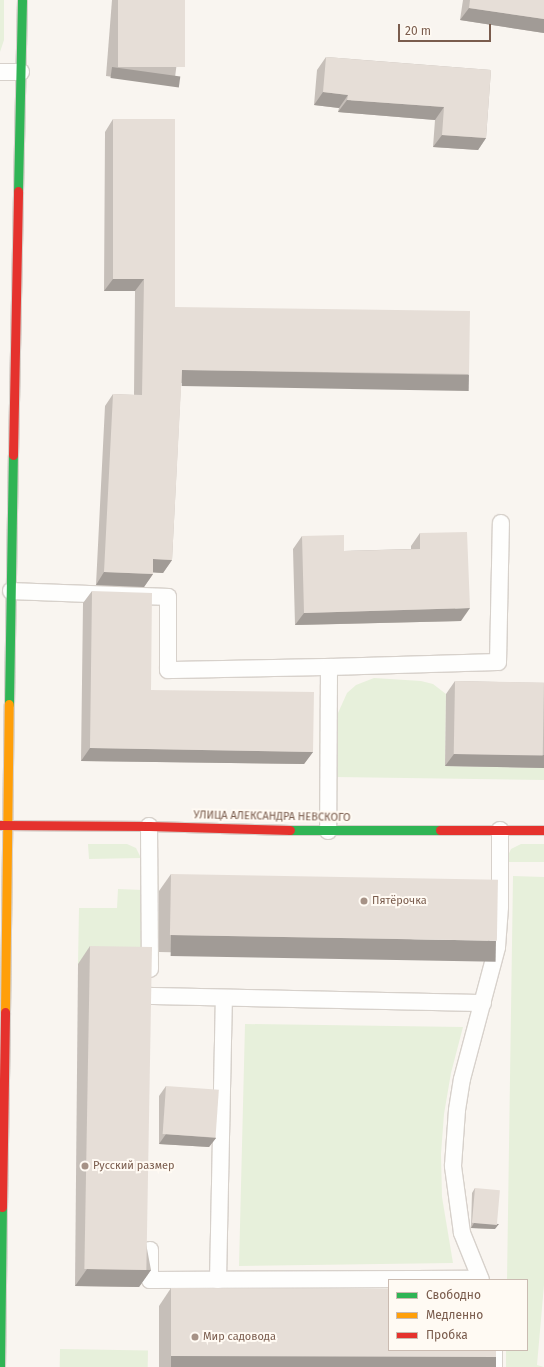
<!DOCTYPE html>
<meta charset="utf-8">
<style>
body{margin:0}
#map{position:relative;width:544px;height:1367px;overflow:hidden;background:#f9f5f0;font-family:"Fira Sans",sans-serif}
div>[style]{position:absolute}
.green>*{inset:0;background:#e7f0db;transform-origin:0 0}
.roads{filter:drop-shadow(1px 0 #d7d1cb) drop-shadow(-1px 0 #d7d1cb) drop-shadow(0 1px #d7d1cb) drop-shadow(0 -1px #d7d1cb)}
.lane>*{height:16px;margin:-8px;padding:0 8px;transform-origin:8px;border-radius:8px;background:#fefefd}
.fast>*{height:9px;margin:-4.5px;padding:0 4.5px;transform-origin:4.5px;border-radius:4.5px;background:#30b455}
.slow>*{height:9px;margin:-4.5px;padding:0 4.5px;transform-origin:4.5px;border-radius:4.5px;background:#ff9f0a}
.jam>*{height:9px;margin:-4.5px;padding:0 4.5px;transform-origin:4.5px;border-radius:4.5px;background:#e5322d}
.wall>*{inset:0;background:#c6bfb9}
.shaded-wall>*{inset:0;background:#a19b96;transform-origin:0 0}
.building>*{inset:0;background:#e6ded7;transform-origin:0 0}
.dots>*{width:11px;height:11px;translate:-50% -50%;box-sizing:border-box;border:2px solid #fffaf3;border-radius:50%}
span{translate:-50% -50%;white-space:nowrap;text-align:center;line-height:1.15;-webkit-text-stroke:4px #fffaf3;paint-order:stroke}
.street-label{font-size:11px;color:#7a5c4d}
.poi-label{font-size:11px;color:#7a5c4d}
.left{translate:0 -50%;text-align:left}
.legend{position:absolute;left:388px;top:1279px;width:140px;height:72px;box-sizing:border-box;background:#fffaf3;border:1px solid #cabbb1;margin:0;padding:5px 7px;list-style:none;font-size:12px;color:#7a5c4d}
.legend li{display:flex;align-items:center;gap:8px;height:20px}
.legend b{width:20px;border:1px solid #cabbb1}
.scale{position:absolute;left:398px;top:24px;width:93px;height:18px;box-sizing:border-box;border:2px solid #7a5c4d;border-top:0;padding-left:5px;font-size:12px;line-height:14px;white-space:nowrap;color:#7a5c4d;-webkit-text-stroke:3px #fffaf3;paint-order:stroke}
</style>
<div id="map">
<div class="green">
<div style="clip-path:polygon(0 0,4px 0,4px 40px,0 52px)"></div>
<div style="clip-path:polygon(374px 678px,421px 681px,433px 684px,446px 694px,445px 766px,544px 768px,544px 780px,336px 777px,338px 713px,347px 693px,356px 685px)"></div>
<div style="clip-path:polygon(88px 844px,127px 844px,136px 848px,141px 858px,89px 859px)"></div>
<div style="clip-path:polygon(521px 844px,544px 844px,544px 862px,505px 862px,511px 849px)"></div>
<div style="clip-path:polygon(513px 876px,544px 877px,544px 1285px,537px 1365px,544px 1367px,506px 1367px,506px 1350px,527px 1350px,527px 1280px,507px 1280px)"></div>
<div style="clip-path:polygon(118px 889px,143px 890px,142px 965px,78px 964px,79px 908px,117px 908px)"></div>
<div style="clip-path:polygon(245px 1024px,463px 1027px,451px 1073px,444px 1114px,441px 1154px,442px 1197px,453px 1263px,239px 1266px)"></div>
<div style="left:60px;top:1349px;width:88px;height:18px;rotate:1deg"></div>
</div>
<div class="roads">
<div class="lane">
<div style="left:0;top:72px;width:21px"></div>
<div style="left:11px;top:591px;width:157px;rotate:2.2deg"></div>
<div style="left:168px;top:597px;width:73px;rotate:90deg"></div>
<div style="left:168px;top:670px;width:161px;rotate:-1.1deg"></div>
<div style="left:329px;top:667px;width:164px;rotate:90.3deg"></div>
<div style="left:329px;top:667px;width:169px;rotate:-1.7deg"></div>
<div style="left:498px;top:662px;width:139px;rotate:-88.8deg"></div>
<div style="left:149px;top:826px;width:143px;rotate:89.6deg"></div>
<div style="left:150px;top:996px;width:333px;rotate:1.2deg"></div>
<div style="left:150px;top:1250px;width:30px;rotate:90deg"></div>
<div style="left:150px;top:1280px;width:330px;rotate:-0.2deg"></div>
<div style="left:218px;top:1280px;width:282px;rotate:-88.8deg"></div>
<div style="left:481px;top:1280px;width:51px;rotate:-112deg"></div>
<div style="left:462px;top:1233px;width:68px;rotate:-97.7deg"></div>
<div style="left:453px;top:1166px;width:56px;rotate:-85.9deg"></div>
<div style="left:457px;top:1110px;width:31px;rotate:-81deg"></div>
<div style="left:462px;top:1079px;width:137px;rotate:-75.1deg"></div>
<div style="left:497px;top:947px;width:40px;rotate:-85.7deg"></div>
<div style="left:500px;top:907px;width:77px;rotate:-90deg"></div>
<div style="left:494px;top:1367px;width:17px;rotate:-90deg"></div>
</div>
<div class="fast">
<div style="left:18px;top:191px;width:191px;rotate:-88.8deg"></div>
<div style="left:9px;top:704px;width:249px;rotate:-89.1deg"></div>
<div style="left:290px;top:830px;width:150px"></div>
<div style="left:0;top:1367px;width:160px;rotate:-89.3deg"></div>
</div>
<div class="slow">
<div style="left:5px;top:1012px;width:308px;rotate:-89.3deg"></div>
</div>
<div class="jam">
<div style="left:13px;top:455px;width:264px;rotate:-88.9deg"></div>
<div style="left:0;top:825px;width:149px;rotate:0.4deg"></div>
<div style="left:149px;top:826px;width:141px;rotate:1.6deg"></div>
<div style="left:440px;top:830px;width:104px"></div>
<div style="left:2px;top:1207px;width:195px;rotate:-89.1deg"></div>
</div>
</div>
<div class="wall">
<div style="clip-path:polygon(112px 0,185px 0,174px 85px,106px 76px)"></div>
<div style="clip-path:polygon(463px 0,544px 0,544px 33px,460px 20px)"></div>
<div style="clip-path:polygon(326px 57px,491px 70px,486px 138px,478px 150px,433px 147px,435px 120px,338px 112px,339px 108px,314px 105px,317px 70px)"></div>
<div style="clip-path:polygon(113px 119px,175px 307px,469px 374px,460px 387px,181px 383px,172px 560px,163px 573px,153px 572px,153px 574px,144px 587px,96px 585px,105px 406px,113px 394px,134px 395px,135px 291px,104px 291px,105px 132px)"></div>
<div style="clip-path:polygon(420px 533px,461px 621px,295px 625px,293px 549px,302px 536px,344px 551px,411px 549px,411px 546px)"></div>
<div style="clip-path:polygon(92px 591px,151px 690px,313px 752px,304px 764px,81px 761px,83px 603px)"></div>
<div style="clip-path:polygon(455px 681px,544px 683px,544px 768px,445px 766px,446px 694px)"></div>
<div style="clip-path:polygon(171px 874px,484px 959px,159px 952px,159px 891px)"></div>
<div style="clip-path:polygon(90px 946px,151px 1270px,139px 1287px,75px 1286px,78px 964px)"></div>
<div style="clip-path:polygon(166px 1086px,216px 1138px,209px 1147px,159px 1144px,159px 1096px)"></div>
<div style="clip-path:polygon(475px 1188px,495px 1229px,471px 1228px,472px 1193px)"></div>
<div style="clip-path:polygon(171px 1288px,490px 1367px,159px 1367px,159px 1306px)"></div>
</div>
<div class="shaded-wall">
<div style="clip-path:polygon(469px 8px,544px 19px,544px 33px,460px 20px)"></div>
<div style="left:112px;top:67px;width:69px;height:11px;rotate:8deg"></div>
<div style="clip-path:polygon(323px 92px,348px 95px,339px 108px,314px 105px)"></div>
<div style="clip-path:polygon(347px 100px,444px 107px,435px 120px,338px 112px)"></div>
<div style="clip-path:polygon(442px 135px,486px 138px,478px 150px,433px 147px)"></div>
<div style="clip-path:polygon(113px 279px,144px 279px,135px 291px,104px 291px)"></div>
<div style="left:182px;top:370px;width:287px;height:16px;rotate:1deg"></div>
<div style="clip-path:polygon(153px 559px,172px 560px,163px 573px,144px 572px)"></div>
<div style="clip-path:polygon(104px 572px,153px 574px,144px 587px,96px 585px)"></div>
<div style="clip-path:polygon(470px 608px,461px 621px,295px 625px,304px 613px)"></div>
<div style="clip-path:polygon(90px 748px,313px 752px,304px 764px,81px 761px)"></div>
<div style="clip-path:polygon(454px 754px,544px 755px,544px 768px,445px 766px)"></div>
<div style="left:171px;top:935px;width:325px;height:21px;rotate:1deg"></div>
<div style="clip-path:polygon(166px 1134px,216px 1138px,209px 1147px,159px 1144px)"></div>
<div style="clip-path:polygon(474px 1223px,499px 1224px,495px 1229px,471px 1228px)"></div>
<div style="clip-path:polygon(87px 1269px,151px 1270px,139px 1287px,75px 1286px)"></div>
<div style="left:171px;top:1356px;width:325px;height:13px"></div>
</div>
<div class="building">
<div style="left:118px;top:0;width:67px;height:67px"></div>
<div style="clip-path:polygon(470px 0,544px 0,544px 19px,469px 8px)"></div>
<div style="clip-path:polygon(326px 57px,491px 70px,486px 138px,442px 135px,444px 107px,347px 100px,348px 95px,323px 92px)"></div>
<div style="clip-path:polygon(113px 119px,175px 119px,175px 307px,470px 311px,469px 374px,182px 370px,172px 560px,153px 559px,153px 574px,104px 572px,113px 394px,142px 395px,144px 279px,113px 279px)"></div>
<div style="clip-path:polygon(467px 532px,470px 608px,304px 613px,302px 536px,344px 535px,344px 551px,420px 549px,420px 533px)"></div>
<div style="clip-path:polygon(92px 591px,152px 593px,151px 690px,314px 692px,313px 752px,90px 748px)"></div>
<div style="left:455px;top:681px;width:89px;height:73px;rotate:1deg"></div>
<div style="left:171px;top:874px;width:327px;height:61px;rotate:1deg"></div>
<div style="left:90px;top:946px;width:62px;height:323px;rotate:1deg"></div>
<div style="left:166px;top:1086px;width:53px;height:48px;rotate:4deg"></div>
<div style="left:475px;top:1188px;width:25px;height:35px;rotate:5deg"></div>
<div style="clip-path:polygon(171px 1288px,389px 1289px,389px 1350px,496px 1350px,496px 1357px,171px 1356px)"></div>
</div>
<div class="dots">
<div style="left:364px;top:901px;background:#a69286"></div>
<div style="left:85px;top:1166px;background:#a69286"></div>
<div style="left:195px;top:1337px;background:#a69286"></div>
</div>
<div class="street-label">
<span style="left:272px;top:817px;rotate:1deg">УЛИЦА АЛЕКСАНДРА НЕВСКОГО</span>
</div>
<div class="poi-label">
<span class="left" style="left:372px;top:901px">Пятёрочка</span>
<span class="left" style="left:93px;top:1166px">Русский размер</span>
<span class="left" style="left:203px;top:1337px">Мир садовода</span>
</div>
<ul class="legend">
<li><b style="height:5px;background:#30b455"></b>Свободно</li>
<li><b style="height:5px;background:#ff9f0a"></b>Медленно</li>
<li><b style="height:5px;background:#e5322d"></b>Пробка</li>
</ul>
<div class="scale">20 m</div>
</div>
